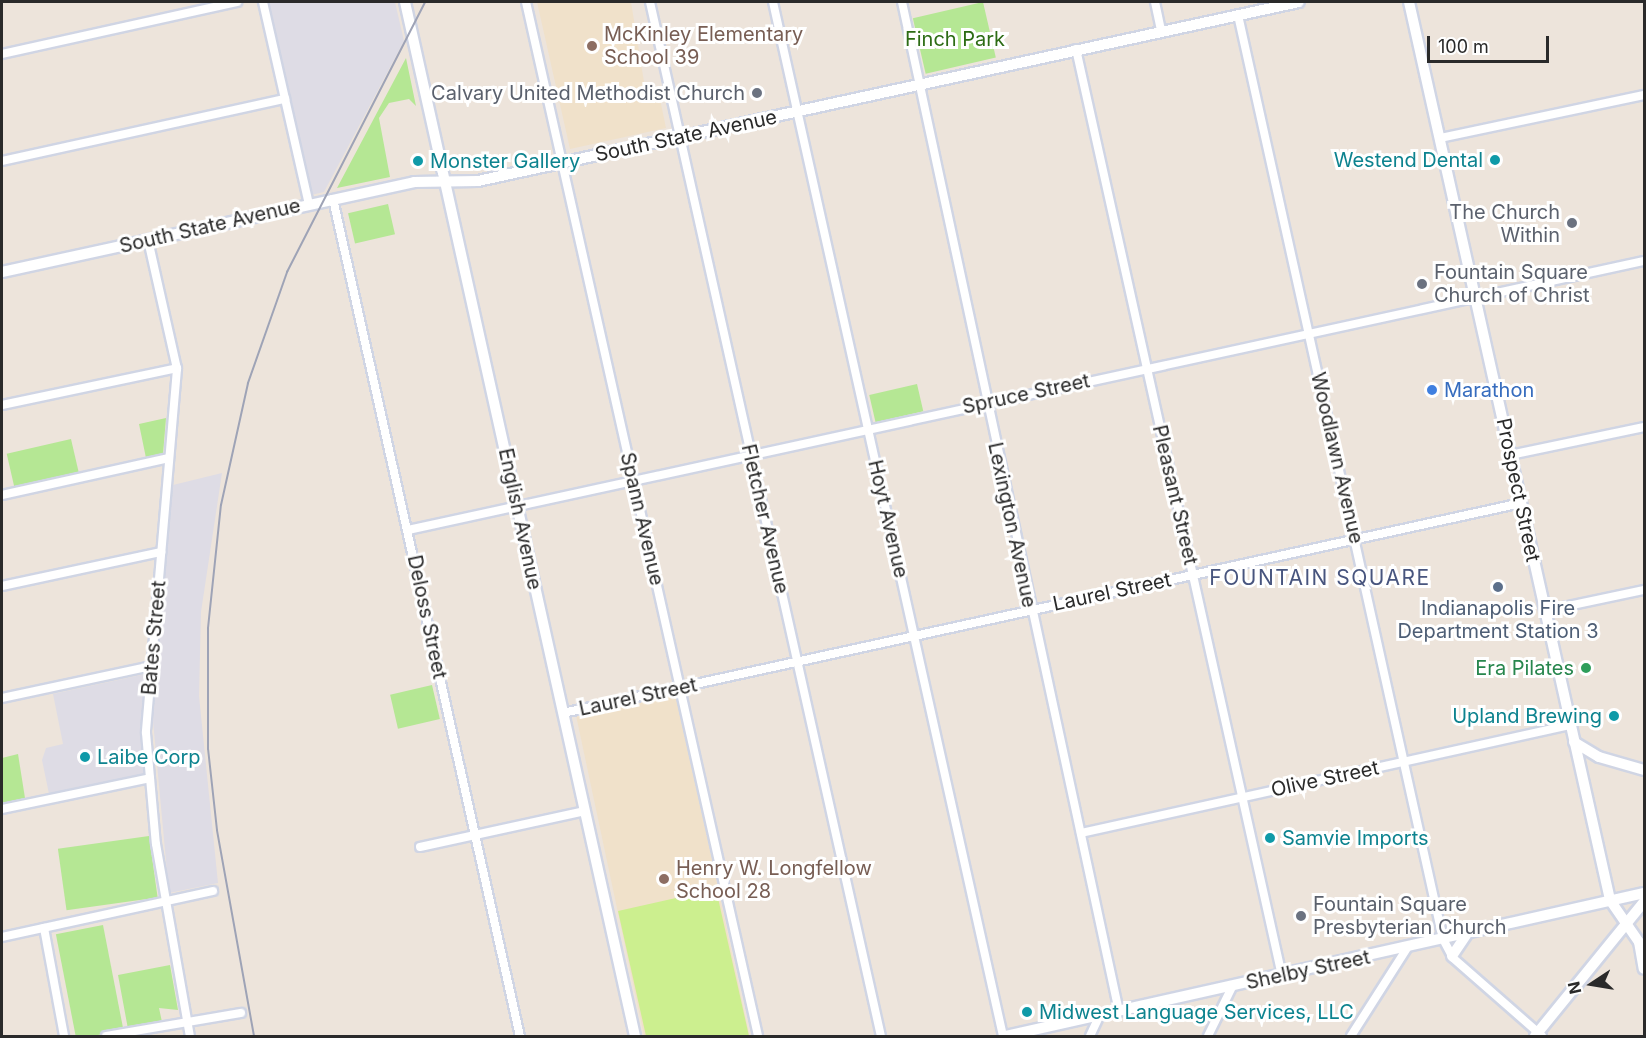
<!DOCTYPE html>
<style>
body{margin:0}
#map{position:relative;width:1646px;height:1038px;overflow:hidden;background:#ede4db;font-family:Inter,sans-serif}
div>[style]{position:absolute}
.industrial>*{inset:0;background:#dedce5}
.education>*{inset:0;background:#f0e1ca;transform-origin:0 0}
.green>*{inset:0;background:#b5e794;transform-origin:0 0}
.pitch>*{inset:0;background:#ccef8f}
.roads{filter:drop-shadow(2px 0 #d0d5e4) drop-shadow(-2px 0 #d0d5e4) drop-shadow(0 2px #d0d5e4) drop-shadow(0 -2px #d0d5e4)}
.street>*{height:8px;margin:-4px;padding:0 4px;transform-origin:4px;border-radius:4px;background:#fff}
.secondary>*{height:10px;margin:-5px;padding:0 5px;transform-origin:5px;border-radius:5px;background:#fff}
.rail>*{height:2px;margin:-1px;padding:0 1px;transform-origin:1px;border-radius:1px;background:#9ea3b6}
.dots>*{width:16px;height:16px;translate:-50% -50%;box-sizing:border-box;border:3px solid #fff;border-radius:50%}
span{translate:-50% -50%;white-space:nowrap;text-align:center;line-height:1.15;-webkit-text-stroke:6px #fff;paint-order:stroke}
.education-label{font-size:20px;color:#785e54}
.left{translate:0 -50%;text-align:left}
.park-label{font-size:20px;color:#2d6c15}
.worship-label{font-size:20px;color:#5b616d}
.right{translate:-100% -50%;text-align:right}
.street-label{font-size:20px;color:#2a2a2a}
.culture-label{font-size:20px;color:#0d838f}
.shop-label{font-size:20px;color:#366cbe}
.service-label{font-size:20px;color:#4e5e75}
.leisure-label{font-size:20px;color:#27864d}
.neighbourhood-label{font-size:21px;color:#48557e;letter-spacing:1.5px}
.frame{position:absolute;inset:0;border:3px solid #2a2a2a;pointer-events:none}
.north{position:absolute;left:1562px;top:954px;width:60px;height:60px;-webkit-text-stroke:4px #fff;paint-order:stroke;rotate:258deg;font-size:16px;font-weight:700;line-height:24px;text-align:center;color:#2a2a2a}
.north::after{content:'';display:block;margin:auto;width:21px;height:27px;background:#2a2a2a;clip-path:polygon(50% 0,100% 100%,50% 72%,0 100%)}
.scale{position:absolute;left:1427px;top:36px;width:122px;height:27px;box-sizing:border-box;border:3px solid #2a2a2a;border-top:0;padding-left:8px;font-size:18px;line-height:21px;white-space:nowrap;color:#2a2a2a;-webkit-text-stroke:4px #fff;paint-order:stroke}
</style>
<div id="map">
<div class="industrial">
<div style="clip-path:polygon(267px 2px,395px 2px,404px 41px,324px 192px,311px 195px)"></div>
<div style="clip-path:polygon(222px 473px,201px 612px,199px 696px,218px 883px,169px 893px,153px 721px,173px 485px)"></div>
<div style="clip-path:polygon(146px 674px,144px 775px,49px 794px,42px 760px,46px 748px,63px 744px,53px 694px)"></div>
</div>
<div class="education">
<div style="clip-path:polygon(537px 2px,631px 2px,644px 82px,660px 99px,666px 128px,570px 149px)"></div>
<div style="left:677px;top:695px;width:349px;height:103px;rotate:78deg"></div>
</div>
<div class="green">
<div style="left:983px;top:2px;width:57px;height:72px;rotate:77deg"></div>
<div style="clip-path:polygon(406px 58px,416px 106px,409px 99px,389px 103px,379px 118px,390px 177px,337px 188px)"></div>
<div style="left:388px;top:204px;width:31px;height:41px;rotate:77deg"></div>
<div style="left:917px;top:384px;width:28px;height:49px;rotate:77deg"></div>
<div style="clip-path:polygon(166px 418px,163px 454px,146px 458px,139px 424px)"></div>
<div style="left:71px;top:439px;width:35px;height:66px;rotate:77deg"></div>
<div style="left:432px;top:685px;width:35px;height:43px;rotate:77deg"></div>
<div style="clip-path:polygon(18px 754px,25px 798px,2px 803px,2px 758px)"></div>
<div style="left:149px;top:836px;width:62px;height:92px;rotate:82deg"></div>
<div style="left:103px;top:925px;width:107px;height:48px;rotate:79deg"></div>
<div style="clip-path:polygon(170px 965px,178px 1010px,159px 1008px,162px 1022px,128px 1029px,118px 975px)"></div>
</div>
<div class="pitch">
<div style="clip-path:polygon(716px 889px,749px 1036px,646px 1036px,618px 911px)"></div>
</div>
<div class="roads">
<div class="street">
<div style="left:263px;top:2px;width:207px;rotate:77.2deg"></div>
<div style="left:526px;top:2px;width:1060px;rotate:77.35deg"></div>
<div style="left:650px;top:2px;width:1059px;rotate:77.41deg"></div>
<div style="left:773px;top:2px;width:1059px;rotate:77.46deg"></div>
<div style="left:902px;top:2px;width:1033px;rotate:77.87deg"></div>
<div style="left:1155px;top:2px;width:29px;rotate:78deg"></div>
<div style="left:1238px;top:15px;width:946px;rotate:77.49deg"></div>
<div style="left:1443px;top:939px;width:21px;rotate:62deg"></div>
<div style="left:1453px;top:958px;width:118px;rotate:41.2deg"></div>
<div style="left:1076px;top:49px;width:950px;rotate:77.47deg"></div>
<div style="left:2px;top:54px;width:241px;rotate:-12.5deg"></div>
<div style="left:1440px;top:138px;width:208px;rotate:-11.9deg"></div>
<div style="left:2px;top:161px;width:290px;rotate:-12.4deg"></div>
<div style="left:333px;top:199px;width:858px;rotate:77.41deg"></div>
<div style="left:148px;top:240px;width:132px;rotate:77.3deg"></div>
<div style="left:177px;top:369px;width:365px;rotate:94.9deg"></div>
<div style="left:146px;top:733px;width:111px;rotate:84.9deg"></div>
<div style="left:156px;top:844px;width:195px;rotate:80deg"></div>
<div style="left:2px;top:405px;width:179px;rotate:-11.9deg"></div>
<div style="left:1510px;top:455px;width:137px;rotate:-11.8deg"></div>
<div style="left:2px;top:495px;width:171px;rotate:-12.5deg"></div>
<div style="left:408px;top:530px;width:1265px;rotate:-12.28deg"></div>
<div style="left:2px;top:586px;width:163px;rotate:-12.1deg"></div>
<div style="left:1544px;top:611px;width:102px;rotate:-11.9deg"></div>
<div style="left:2px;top:698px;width:152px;rotate:-12.1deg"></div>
<div style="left:563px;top:713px;width:981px;rotate:-12.36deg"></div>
<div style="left:2px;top:809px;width:151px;rotate:-11.8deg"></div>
<div style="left:1081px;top:833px;width:501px;rotate:-12.45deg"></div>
<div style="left:420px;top:847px;width:169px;rotate:-12.3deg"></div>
<div style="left:44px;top:928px;width:110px;rotate:79.5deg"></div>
<div style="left:2px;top:937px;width:216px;rotate:-12.3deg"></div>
<div style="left:106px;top:1036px;width:137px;rotate:-9.7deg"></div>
<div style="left:1090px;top:1036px;width:21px;rotate:-65deg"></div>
<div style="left:1208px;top:1036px;width:55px;rotate:-63.9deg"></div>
<div style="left:1351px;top:1036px;width:104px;rotate:-57.5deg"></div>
</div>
<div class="secondary">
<div style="left:405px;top:2px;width:1059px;rotate:77.46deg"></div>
<div style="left:1409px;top:2px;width:920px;rotate:77.38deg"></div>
<div style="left:1610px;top:900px;width:51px;rotate:55.4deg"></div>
<div style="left:1639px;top:942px;width:27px;rotate:80deg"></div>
<div style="left:2px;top:272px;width:422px;rotate:-12.3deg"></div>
<div style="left:414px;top:182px;width:64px;rotate:-0.9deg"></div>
<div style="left:478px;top:181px;width:840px;rotate:-12.3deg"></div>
<div style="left:1574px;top:742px;width:29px;rotate:31deg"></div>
<div style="left:1599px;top:757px;width:47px;rotate:16.1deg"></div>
<div style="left:1452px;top:956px;width:25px;rotate:-56deg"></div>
<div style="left:1006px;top:1036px;width:654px;rotate:-12.63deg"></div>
<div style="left:1535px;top:1036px;width:173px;rotate:-50.9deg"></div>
</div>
</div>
<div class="rail">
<div style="left:254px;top:1036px;width:209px;rotate:-100.2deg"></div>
<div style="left:217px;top:830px;width:81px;rotate:-96.3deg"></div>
<div style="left:208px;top:749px;width:121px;rotate:-90deg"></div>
<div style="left:208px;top:628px;width:124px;rotate:-84deg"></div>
<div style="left:221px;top:505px;width:125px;rotate:-77.5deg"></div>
<div style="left:248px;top:383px;width:118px;rotate:-70.6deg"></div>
<div style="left:287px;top:272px;width:303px;rotate:-62.9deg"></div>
</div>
<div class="dots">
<div style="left:592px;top:46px;background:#8d6e63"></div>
<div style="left:757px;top:93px;background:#6b7280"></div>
<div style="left:1495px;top:160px;background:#0f9aa8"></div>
<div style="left:418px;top:161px;background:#0f9aa8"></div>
<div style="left:1572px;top:223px;background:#6b7280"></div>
<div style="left:1422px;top:284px;background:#6b7280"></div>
<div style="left:1432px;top:390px;background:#3f7fe0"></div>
<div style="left:1498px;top:587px;background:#5c6f8a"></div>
<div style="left:1586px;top:668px;background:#2e9e5b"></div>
<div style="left:1614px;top:716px;background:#0f9aa8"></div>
<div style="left:85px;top:757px;background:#0f9aa8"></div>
<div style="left:1270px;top:838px;background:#0f9aa8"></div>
<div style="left:664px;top:879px;background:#8d6e63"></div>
<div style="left:1301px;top:916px;background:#6b7280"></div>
<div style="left:1027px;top:1012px;background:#0f9aa8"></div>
</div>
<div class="education-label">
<span class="left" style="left:604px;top:46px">McKinley Elementary<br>School 39</span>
<span class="left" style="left:676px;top:880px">Henry W. Longfellow<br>School 28</span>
</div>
<div class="park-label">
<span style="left:955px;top:39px">Finch Park</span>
</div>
<div class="worship-label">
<span class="right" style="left:745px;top:93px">Calvary United Methodist Church</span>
<span class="right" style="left:1560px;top:224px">The Church<br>Within</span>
<span class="left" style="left:1434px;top:284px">Fountain Square<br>Church of Christ</span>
<span class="left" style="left:1313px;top:916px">Fountain Square<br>Presbyterian Church</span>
</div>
<div class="street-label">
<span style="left:686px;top:136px;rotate:-12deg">South State Avenue</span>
<span style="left:210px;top:226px;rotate:-13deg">South State Avenue</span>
<span style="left:1026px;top:394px;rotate:-12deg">Spruce Street</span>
<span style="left:1337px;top:458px;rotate:77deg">Woodlawn Avenue</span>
<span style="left:1518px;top:490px;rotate:78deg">Prospect Street</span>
<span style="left:1175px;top:495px;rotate:77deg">Pleasant Street</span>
<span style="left:520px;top:519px;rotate:78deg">English Avenue</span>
<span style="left:642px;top:519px;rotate:77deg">Spann Avenue</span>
<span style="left:765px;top:519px;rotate:77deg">Fletcher Avenue</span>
<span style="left:888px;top:519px;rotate:77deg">Hoyt Avenue</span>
<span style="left:1012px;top:525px;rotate:78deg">Lexington Avenue</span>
<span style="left:1112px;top:592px;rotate:-12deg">Laurel Street</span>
<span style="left:427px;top:617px;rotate:78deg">Deloss Street</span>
<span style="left:154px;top:638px;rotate:-85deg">Bates Street</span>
<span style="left:638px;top:697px;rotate:-12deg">Laurel Street</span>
<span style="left:1325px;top:779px;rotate:-12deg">Olive Street</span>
<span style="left:1308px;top:970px;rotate:-12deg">Shelby Street</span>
</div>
<div class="culture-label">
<span class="right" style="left:1483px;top:160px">Westend Dental</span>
<span class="left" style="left:430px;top:161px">Monster Gallery</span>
<span class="right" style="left:1602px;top:716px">Upland Brewing</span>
<span class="left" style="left:97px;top:757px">Laibe Corp</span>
<span class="left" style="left:1282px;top:838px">Samvie Imports</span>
<span class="left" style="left:1039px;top:1012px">Midwest Language Services, LLC</span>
</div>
<div class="shop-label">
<span class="left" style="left:1444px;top:390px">Marathon</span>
</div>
<div class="service-label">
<span style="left:1498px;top:620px">Indianapolis Fire<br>Department Station 3</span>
</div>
<div class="leisure-label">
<span class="right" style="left:1574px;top:668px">Era Pilates</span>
</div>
<div class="neighbourhood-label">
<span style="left:1320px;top:578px">FOUNTAIN SQUARE</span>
</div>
<div class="frame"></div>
<div class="north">N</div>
<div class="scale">100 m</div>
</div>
